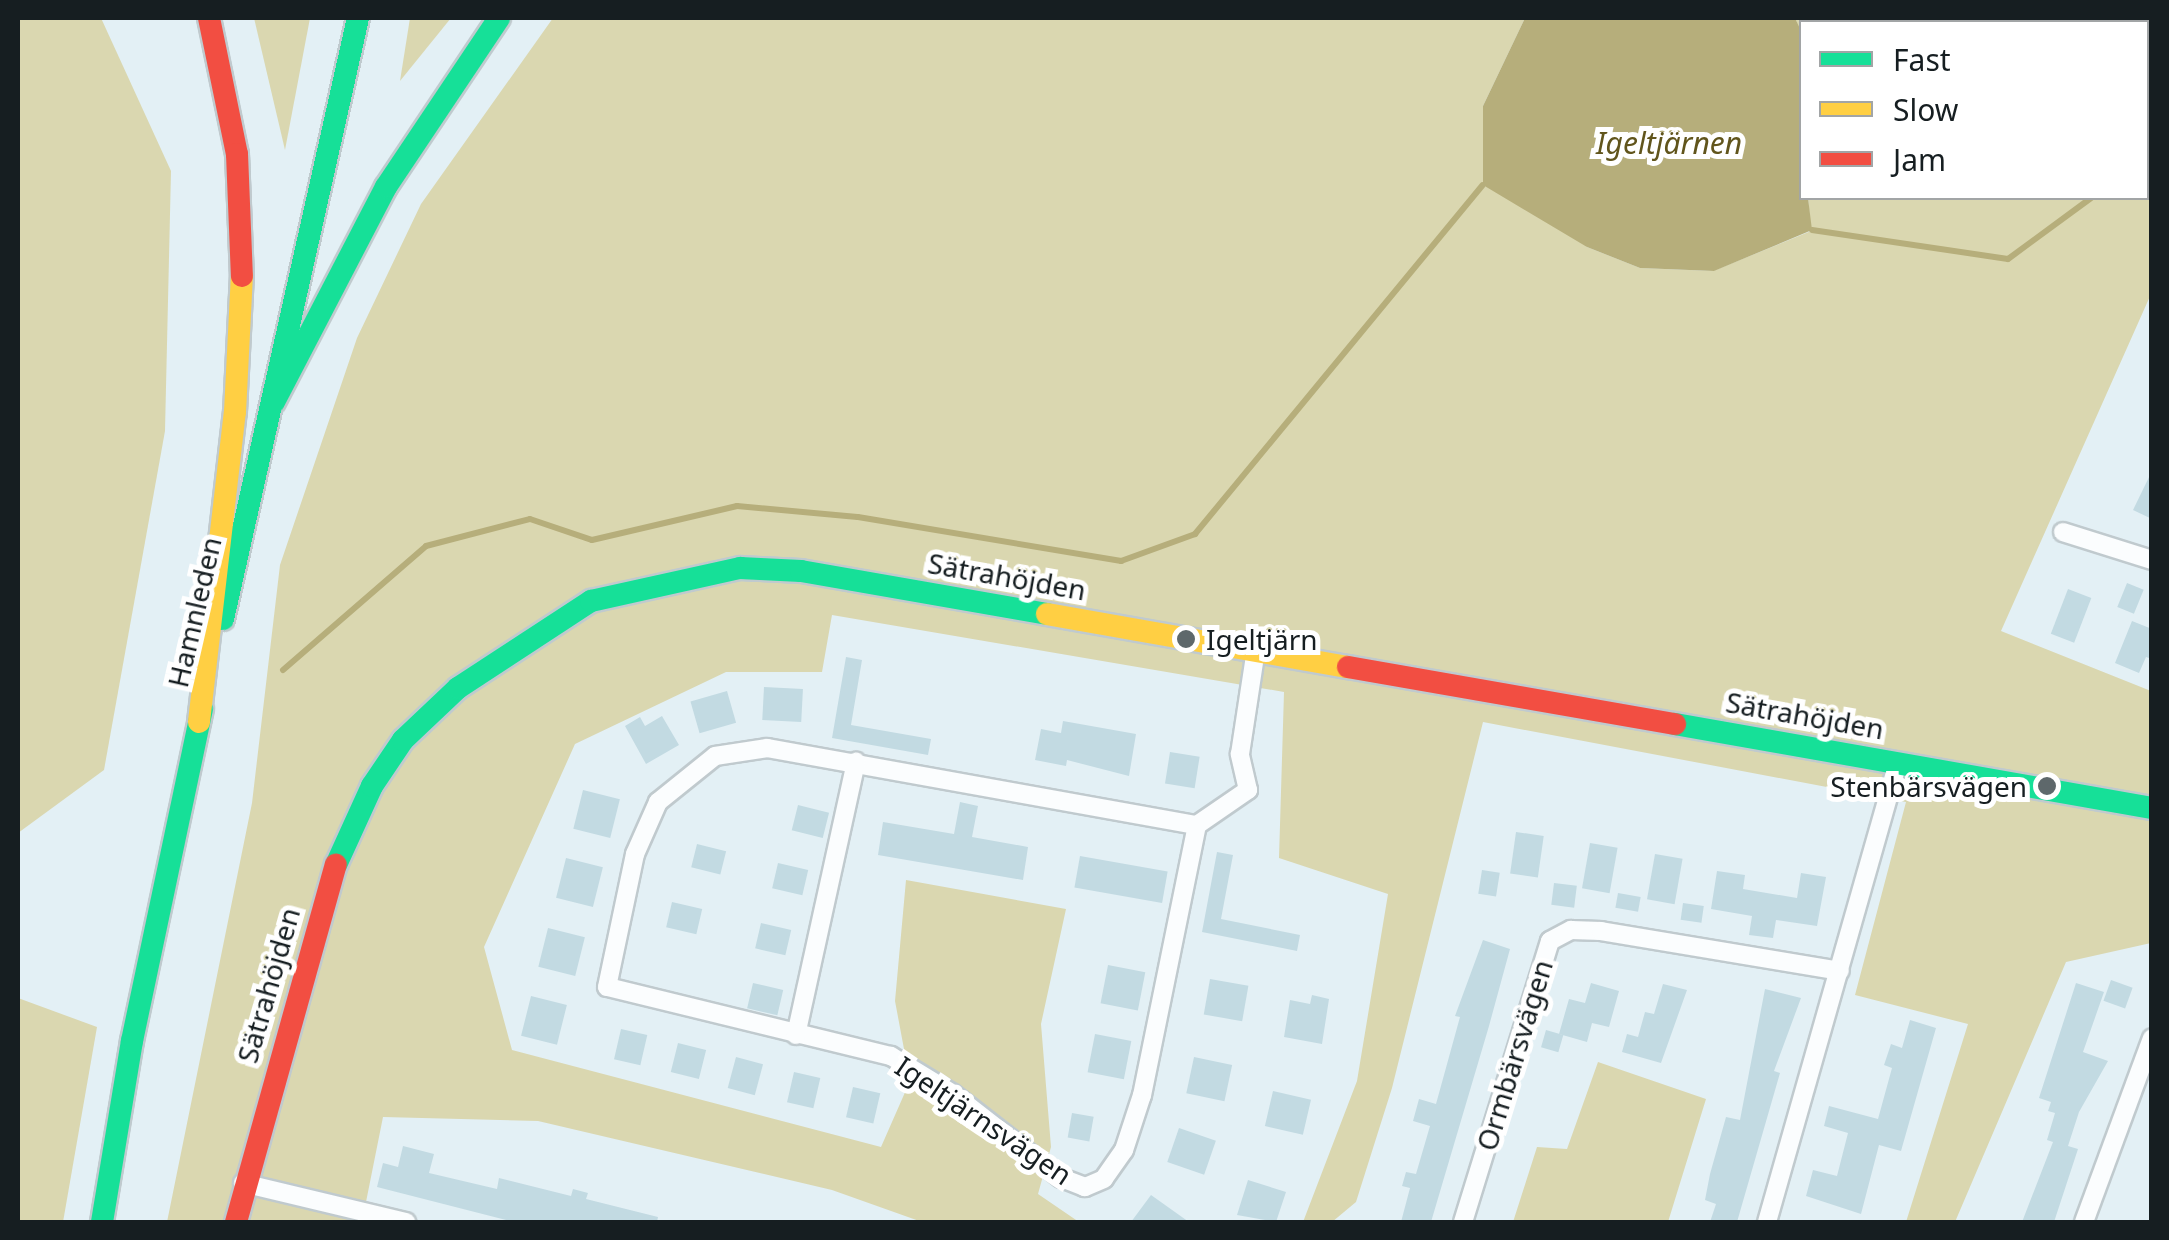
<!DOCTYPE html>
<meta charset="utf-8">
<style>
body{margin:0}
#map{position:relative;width:2169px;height:1240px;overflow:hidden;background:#e3f0f5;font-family:"Noto Sans",sans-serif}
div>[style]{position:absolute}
.forest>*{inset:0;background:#dad7b0}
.water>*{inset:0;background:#b6ae7b}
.stream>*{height:6px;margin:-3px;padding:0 3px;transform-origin:3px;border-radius:3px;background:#b6ae7b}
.building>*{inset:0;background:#c2dae2;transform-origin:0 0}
.roads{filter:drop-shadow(2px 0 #c0cace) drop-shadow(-2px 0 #c0cace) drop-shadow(0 2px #c0cace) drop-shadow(0 -2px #c0cace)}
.street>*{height:18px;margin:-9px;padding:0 9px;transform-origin:9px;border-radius:9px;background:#fbfdfe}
.fast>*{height:22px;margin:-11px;padding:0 11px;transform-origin:11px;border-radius:11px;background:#16e098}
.slow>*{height:22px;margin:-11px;padding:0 11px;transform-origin:11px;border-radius:11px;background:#ffcf43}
.jam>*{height:22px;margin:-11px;padding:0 11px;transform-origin:11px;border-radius:11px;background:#f24e42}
.dots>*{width:28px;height:28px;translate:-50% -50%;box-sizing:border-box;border:5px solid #fff;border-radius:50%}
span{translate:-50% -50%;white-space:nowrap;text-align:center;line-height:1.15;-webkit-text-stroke:10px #fff;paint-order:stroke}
.street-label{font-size:28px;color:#161e21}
.poi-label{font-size:28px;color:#161e21}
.left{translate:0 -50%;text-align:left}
.right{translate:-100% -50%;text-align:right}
.water-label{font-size:30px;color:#61551c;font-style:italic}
.frame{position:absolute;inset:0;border:20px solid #161e21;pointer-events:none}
.legend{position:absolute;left:1799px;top:20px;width:350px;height:180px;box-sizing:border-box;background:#fff;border:2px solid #a2a5a6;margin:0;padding:12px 18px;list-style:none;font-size:30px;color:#161e21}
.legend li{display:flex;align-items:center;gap:20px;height:50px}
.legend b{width:50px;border:2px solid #a2a5a6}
</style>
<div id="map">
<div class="forest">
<div style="clip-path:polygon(18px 18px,101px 18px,171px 171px,165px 431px,104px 770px,18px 833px)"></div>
<div style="clip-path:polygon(254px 18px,310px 18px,285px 150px)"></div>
<div style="clip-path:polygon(410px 18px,451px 18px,400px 81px)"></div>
<div style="clip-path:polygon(553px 18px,1525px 18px,1483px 106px,1587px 247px,1640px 268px,1713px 271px,1811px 231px,1808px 198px,2146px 198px,2146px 22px,1802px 22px,1801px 33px,1795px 18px,2151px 18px,2151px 294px,2001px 631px,2151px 691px,2151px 943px,2066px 962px,1955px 1222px,1906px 1222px,1968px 1024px,1855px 995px,1906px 802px,1483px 722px,1392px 1088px,1356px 1202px,1332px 1222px,1303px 1222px,1357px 1081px,1388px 894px,1279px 858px,1284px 692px,832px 615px,822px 672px,726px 672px,575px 744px,484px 947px,512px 1050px,881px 1147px,910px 1081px,895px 1001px,906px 880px,1066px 909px,1041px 1024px,1051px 1147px,1038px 1194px,1079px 1222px,922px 1222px,832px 1190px,538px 1121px,383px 1117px,362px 1222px,167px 1222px,252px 803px,280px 565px,357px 338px,421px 204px)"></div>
<div style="clip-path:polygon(18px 998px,97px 1027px,63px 1222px,18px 1222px)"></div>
<div style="clip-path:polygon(1598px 1062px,1706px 1099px,1668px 1222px,1513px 1222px,1537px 1147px,1567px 1149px)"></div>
</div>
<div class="water">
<div style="clip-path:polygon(1525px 18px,1795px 18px,1802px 33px,1802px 198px,1808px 198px,1812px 230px,1714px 271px,1640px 268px,1587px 247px,1483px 185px,1483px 106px)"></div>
</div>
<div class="stream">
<div style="left:2146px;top:157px;width:7px;rotate:-34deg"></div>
<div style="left:1812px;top:230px;width:198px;rotate:8.4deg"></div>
<div style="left:2008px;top:259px;width:103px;rotate:-36.3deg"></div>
<div style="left:283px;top:670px;width:189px;rotate:-40.9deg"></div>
<div style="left:426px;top:546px;width:107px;rotate:-14.6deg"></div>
<div style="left:530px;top:519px;width:65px;rotate:18.7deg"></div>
<div style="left:592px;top:540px;width:149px;rotate:-13.2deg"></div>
<div style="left:737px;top:506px;width:121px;rotate:5.2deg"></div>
<div style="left:858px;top:517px;width:267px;rotate:9.5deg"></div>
<div style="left:1121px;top:561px;width:79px;rotate:-20deg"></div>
<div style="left:1195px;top:534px;width:452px;rotate:-50.5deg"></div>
</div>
<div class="building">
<div style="clip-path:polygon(2152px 471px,2152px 519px,2133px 510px)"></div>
<div style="left:2127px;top:583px;width:18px;height:26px;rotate:22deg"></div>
<div style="left:2068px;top:589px;width:25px;height:48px;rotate:21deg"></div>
<div style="clip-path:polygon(2132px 621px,2152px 629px,2152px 659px,2146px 657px,2139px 673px,2115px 663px)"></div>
<div style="clip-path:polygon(846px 657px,862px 660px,851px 725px,931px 739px,928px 755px,832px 738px)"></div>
<div style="left:764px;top:687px;width:39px;height:33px;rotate:3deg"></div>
<div style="left:727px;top:691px;width:33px;height:38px;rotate:74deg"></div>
<div style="clip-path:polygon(662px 716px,679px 745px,646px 764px,625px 726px,640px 717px,645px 726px)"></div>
<div style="clip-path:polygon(1063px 721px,1136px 734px,1129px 776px,1067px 760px,1066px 766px,1035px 760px,1041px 729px,1061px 733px)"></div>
<div style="left:1170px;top:752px;width:30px;height:32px;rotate:9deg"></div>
<div style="left:583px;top:790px;width:38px;height:40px;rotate:14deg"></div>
<div style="clip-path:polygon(960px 802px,978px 806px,972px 837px,1028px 847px,1023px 880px,878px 855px,883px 822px,954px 834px)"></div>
<div style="left:798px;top:805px;width:32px;height:26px;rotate:14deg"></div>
<div style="left:1516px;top:832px;width:28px;height:42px;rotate:8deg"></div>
<div style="left:1590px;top:843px;width:28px;height:46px;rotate:10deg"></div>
<div style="left:697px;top:844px;width:30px;height:24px;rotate:14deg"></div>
<div style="clip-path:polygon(1217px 852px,1233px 855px,1221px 919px,1300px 935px,1297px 951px,1202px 932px)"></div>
<div style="left:1655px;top:854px;width:28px;height:46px;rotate:10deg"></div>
<div style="left:1080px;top:856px;width:89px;height:32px;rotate:10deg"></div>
<div style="left:566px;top:858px;width:38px;height:41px;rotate:14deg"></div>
<div style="left:778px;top:863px;width:31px;height:26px;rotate:13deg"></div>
<div style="left:1482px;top:870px;width:18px;height:24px;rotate:9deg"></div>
<div style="clip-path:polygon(1717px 871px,1745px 875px,1743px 889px,1797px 898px,1801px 873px,1826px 877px,1817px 926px,1776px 920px,1773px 938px,1749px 935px,1752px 916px,1711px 909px)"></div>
<div style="left:1554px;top:883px;width:23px;height:22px;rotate:7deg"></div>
<div style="left:1618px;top:893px;width:23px;height:15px;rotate:10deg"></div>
<div style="left:672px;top:902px;width:31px;height:26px;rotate:13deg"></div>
<div style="left:1683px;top:903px;width:21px;height:17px;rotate:8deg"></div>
<div style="left:761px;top:923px;width:31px;height:26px;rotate:13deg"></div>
<div style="left:548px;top:928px;width:38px;height:40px;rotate:14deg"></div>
<div style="clip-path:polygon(1483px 940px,1510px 949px,1489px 1026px,1431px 1222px,1401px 1222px,1410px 1188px,1402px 1186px,1406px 1172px,1416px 1174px,1430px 1126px,1413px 1121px,1419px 1099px,1436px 1104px,1460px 1017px,1455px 1016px)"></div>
<div style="left:1108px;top:965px;width:38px;height:39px;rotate:11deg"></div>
<div style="left:1210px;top:979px;width:39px;height:36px;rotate:10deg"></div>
<div style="left:2111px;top:980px;width:23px;height:22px;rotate:20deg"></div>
<div style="left:753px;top:983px;width:31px;height:26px;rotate:13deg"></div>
<div style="clip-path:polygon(1591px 983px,1619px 991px,1609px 1027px,1592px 1023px,1587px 1042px,1559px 1034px,1569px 999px,1585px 1003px)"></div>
<div style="clip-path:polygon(2076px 983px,2104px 992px,2083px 1052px,2108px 1061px,2079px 1112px,2068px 1146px,2078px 1149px,2054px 1222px,2022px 1222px,2053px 1142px,2047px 1140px,2055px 1113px,2048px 1111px,2051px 1102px,2039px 1098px)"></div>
<div style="clip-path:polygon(1663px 984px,1687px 990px,1661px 1063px,1622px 1052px,1627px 1034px,1638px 1037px,1645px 1012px,1654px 1014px)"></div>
<div style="clip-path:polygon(1765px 989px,1801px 998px,1774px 1071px,1780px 1073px,1737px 1222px,1710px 1222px,1716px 1204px,1705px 1200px,1710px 1174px,1726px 1117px,1740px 1120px)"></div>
<div style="clip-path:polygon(1312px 995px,1329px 999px,1322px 1044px,1284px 1037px,1290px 1000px,1310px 1004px)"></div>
<div style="left:531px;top:996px;width:37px;height:41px;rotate:14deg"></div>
<div style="clip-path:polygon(1910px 1020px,1936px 1028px,1901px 1151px,1879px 1145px,1861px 1214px,1806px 1196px,1813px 1170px,1837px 1176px,1848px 1133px,1824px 1126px,1829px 1106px,1878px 1119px,1892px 1068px,1884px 1065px,1891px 1044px,1902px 1048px)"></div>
<div style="left:621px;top:1029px;width:27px;height:31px;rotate:13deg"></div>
<div style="left:1546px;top:1030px;width:18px;height:18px;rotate:16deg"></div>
<div style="left:1095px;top:1034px;width:37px;height:39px;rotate:11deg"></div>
<div style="left:678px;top:1043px;width:29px;height:30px;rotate:14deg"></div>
<div style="left:736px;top:1057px;width:28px;height:32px;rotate:15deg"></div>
<div style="left:1194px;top:1057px;width:39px;height:37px;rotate:12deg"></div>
<div style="left:794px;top:1072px;width:27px;height:31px;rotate:13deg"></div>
<div style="left:853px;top:1087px;width:28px;height:31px;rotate:13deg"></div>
<div style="left:1273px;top:1091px;width:39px;height:36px;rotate:13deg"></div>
<div style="left:1072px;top:1113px;width:22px;height:25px;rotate:10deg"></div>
<div style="left:1179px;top:1128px;width:39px;height:36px;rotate:19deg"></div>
<div style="clip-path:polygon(403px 1146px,434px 1154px,429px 1173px,497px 1189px,499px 1178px,571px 1196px,573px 1189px,588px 1193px,586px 1199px,658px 1217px,657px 1222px,514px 1222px,377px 1187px,383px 1163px,398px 1167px)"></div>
<div style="clip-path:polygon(1248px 1180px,1286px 1192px,1276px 1222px,1237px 1215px)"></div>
<div style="clip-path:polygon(1151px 1195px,1189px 1222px,1131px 1222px)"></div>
</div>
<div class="roads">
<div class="street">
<div style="left:2063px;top:532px;width:93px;rotate:17.5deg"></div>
<div style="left:767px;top:748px;width:437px;rotate:10.2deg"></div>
<div style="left:1197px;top:825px;width:276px;rotate:101.5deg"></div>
<div style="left:1142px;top:1095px;width:58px;rotate:108.1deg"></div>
<div style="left:1124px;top:1150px;width:35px;rotate:125deg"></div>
<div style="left:1104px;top:1179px;width:21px;rotate:157deg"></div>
<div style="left:1085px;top:1187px;width:26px;rotate:-159deg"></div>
<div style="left:1061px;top:1178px;width:137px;rotate:-142.1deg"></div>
<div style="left:953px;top:1094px;width:73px;rotate:-148.5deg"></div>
<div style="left:891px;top:1056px;width:292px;rotate:-166.3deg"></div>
<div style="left:607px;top:987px;width:136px;rotate:-78.1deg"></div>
<div style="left:635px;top:854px;width:57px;rotate:-66.1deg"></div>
<div style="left:658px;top:802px;width:73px;rotate:-38.9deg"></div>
<div style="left:715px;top:756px;width:53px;rotate:-8.7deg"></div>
<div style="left:1197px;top:825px;width:62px;rotate:-34.5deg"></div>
<div style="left:1248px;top:790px;width:37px;rotate:-103deg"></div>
<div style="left:1240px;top:754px;width:105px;rotate:-81.3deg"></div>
<div style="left:796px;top:1035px;width:280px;rotate:-77.6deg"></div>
<div style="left:243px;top:1183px;width:168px;rotate:13.5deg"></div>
<div style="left:1463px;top:1222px;width:294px;rotate:-72.8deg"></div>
<div style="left:1550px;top:941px;width:24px;rotate:-28deg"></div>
<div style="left:1571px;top:930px;width:30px;rotate:2deg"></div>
<div style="left:1601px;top:931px;width:242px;rotate:9.5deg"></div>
<div style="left:1767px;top:1222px;width:478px;rotate:-74.1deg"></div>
<div style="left:2084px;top:1222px;width:196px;rotate:-69.7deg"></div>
</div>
<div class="fast">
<div style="left:274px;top:402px;width:242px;rotate:-62.5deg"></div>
<div style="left:386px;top:187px;width:203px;rotate:-56.2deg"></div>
<div style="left:223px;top:619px;width:616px;rotate:-77.34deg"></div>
<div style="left:1675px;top:724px;width:484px;rotate:10deg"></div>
<div style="left:336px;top:865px;width:87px;rotate:-65.5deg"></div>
<div style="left:372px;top:786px;width:55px;rotate:-56deg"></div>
<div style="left:403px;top:740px;width:76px;rotate:-43.4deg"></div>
<div style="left:458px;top:688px;width:159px;rotate:-33.2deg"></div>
<div style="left:591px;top:601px;width:153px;rotate:-12.5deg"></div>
<div style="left:740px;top:568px;width:61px;rotate:2.8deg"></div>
<div style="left:801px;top:571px;width:250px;rotate:9.9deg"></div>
<div style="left:102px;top:1222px;width:183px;rotate:-80.6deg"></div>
<div style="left:132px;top:1041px;width:339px;rotate:-78.1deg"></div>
</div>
<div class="slow">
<div style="left:1047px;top:614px;width:306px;rotate:10deg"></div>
<div style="left:199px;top:722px;width:312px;rotate:-83.4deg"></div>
<div style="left:235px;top:412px;width:136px;rotate:-87.1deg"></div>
</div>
<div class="jam">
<div style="left:209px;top:18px;width:139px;rotate:78.4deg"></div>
<div style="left:237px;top:154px;width:122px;rotate:87.7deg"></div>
<div style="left:1348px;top:667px;width:332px;rotate:9.9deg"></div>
<div style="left:236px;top:1222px;width:371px;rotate:-74.4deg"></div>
</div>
</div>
<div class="dots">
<div style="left:1186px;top:639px;background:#5e686b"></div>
<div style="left:2047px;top:786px;background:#5e686b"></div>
</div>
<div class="street-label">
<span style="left:1007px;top:576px;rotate:10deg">Sätrahöjden</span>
<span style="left:194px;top:612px;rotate:-77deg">Hamnleden</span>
<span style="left:1805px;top:715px;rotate:10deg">Sätrahöjden</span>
<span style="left:268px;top:985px;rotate:-74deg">Sätrahöjden</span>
<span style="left:1514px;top:1055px;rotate:-73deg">Ormbärsvägen</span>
<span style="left:984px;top:1120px;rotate:34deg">Igeltjärnsvägen</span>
</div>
<div class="poi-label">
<span class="left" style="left:1206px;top:639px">Igeltjärn</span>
<span class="right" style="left:2027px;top:786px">Stenbärsvägen</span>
</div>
<div class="water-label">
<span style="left:1669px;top:143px">Igeltjärnen</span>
</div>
<div class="frame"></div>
<ul class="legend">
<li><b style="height:12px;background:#16e098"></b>Fast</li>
<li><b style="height:12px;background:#ffcf43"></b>Slow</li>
<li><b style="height:12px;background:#f24e42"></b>Jam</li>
</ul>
</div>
